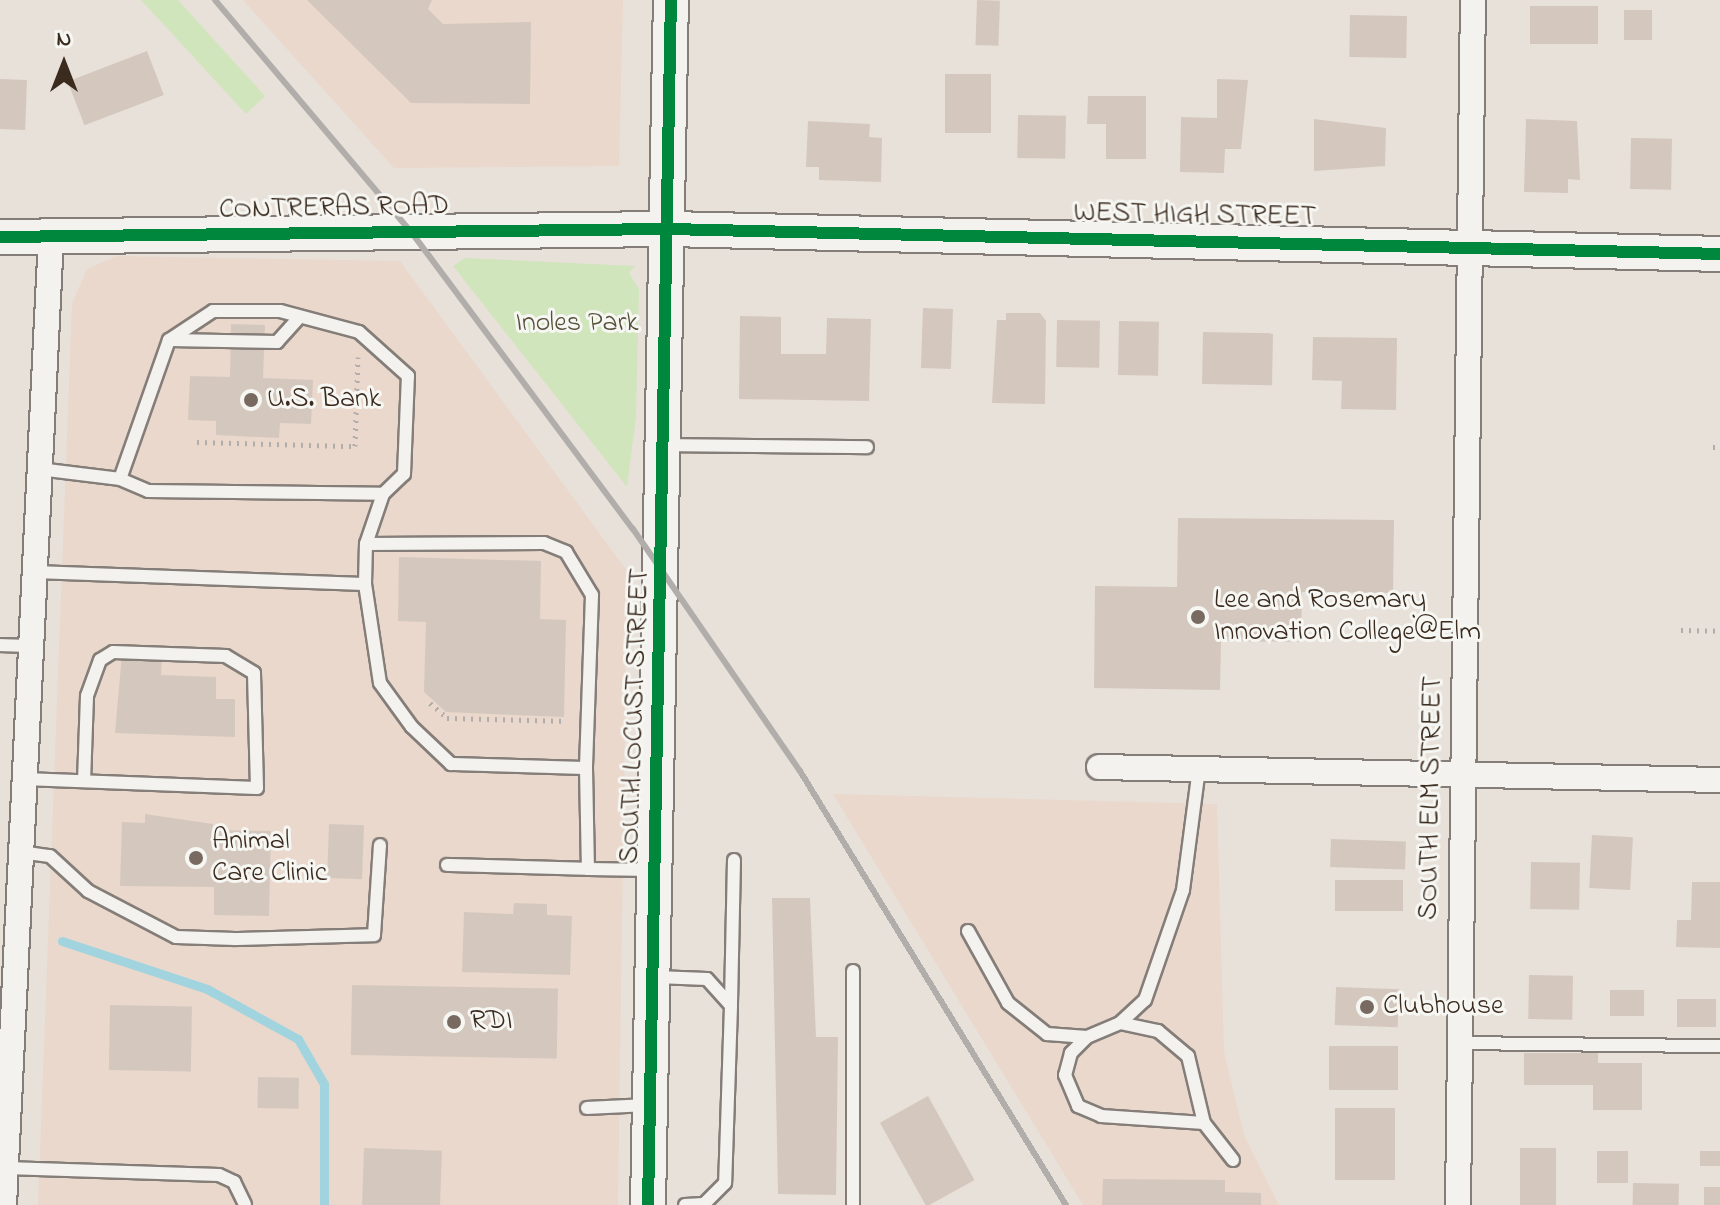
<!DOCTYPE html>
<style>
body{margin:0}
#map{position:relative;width:1720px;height:1205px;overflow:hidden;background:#e8e1da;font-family:"Indie Flower",sans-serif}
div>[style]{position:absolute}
.built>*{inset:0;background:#e9d8cb}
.green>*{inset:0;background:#d1e5bc}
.stream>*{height:9px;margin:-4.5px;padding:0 4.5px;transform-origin:4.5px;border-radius:4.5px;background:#a1d4df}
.building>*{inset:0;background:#d4c8be;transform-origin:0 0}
.path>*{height:5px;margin-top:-2.5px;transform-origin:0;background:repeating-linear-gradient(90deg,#b0adaa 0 2px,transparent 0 8px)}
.roads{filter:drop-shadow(2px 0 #847d78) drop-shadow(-2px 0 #847d78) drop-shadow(0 2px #847d78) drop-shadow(0 -2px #847d78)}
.lane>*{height:12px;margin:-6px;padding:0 6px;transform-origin:6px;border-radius:6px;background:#f3f2ef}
.street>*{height:24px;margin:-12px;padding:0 12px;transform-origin:12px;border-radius:12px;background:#f3f2ef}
.secondary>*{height:34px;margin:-17px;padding:0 17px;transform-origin:17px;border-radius:17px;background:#f3f2ef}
.rail>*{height:6px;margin:-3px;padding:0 3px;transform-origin:3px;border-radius:3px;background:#b0adaa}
.cycleway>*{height:12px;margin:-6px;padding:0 6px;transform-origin:6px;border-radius:6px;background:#00873e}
.dots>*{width:22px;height:22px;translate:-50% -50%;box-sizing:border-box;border:4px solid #f6f6f2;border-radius:50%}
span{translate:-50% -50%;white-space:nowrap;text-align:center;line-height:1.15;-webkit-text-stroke:6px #f6f6f2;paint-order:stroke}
.street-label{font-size:28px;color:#3b2a1e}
.park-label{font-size:28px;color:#555039}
.poi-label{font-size:28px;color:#3b2a1e}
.left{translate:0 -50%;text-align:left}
.north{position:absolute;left:24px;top:24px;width:80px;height:80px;-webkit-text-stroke:6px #f6f6f2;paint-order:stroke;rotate:0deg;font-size:22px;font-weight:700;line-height:32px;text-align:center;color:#3b2a1e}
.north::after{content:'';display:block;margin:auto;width:28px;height:36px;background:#3b2a1e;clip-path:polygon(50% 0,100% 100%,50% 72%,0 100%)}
</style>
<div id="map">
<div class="built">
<div style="clip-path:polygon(243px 0,623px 0,619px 166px,394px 168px)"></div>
<div style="clip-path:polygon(117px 256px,400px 261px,627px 571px,618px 1205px,38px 1205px,72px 304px,87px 269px)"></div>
<div style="clip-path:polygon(833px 794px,1217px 804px,1224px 1052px,1244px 1135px,1279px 1205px,1083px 1205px)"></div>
</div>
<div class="green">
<div style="clip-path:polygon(141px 0,178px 0,265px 96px,246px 114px)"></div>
<div style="clip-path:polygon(465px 258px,635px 266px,629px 273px,639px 289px,636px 417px,627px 487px,453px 266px)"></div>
</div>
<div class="stream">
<div style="left:62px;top:941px;width:153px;rotate:18.3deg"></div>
<div style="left:207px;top:989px;width:104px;rotate:28.8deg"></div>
<div style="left:298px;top:1039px;width:52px;rotate:60deg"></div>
<div style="left:324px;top:1084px;width:121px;rotate:90deg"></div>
</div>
<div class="building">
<div style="clip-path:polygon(307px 0,432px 0,428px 9px,443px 24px,531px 22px,530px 104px,411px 103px)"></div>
<div style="left:977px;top:0;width:23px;height:45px;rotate:2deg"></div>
<div style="left:1530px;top:6px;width:68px;height:38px"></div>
<div style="left:1624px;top:10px;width:28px;height:30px"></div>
<div style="left:1350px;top:15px;width:57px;height:42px;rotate:1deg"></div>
<div style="left:147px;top:51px;width:47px;height:85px;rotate:69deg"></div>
<div style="left:945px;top:74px;width:46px;height:59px"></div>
<div style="left:0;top:79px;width:27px;height:50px;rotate:2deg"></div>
<div style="clip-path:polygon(1217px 79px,1248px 80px,1241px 149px,1225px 149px,1224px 173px,1180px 172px,1181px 117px,1217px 118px)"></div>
<div style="clip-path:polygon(1088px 96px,1146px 96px,1146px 159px,1106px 159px,1106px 124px,1087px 124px)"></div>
<div style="left:1018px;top:115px;width:48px;height:43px;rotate:1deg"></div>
<div style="clip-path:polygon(1314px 119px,1386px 128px,1385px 166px,1314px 171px)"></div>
<div style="clip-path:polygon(1526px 119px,1577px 121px,1580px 180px,1568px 179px,1568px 193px,1524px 192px)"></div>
<div style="clip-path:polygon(808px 121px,870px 124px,869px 137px,882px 138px,881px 182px,819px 180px,819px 167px,806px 167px)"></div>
<div style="left:1631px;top:138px;width:41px;height:51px;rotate:1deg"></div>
<div style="left:923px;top:308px;width:30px;height:60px;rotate:2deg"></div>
<div style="clip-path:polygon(1006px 313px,1040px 313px,1046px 321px,1045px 404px,992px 403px,997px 320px,1006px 320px)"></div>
<div style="clip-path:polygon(740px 316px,781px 317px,781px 354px,826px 354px,827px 318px,871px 319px,869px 401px,739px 399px)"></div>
<div style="left:1057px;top:320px;width:43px;height:47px;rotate:1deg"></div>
<div style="left:1119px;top:321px;width:40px;height:54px;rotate:1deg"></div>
<div style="clip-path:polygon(231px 324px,265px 325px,263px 378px,313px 380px,311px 424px,280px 423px,279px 438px,216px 435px,216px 421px,188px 420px,190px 376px,230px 377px)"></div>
<div style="left:1203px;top:332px;width:70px;height:52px;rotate:1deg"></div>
<div style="clip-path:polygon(1313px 337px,1397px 338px,1396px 410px,1341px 409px,1342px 381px,1312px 380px)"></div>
<div style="clip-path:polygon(1178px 518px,1394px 520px,1393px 593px,1302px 592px,1301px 642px,1221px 641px,1220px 690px,1094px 688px,1095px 586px,1177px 587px)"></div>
<div style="clip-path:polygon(399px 557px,541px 561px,540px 619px,566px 620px,564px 717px,446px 712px,424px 692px,426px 622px,398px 621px)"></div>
<div style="clip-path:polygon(122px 654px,162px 656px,161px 675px,216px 677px,216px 699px,235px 699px,235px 737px,115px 733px)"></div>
<div style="clip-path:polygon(145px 814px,213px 824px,212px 830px,271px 831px,269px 916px,214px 915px,214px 887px,120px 886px,122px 822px,145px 823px)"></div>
<div style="left:329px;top:824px;width:35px;height:54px;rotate:2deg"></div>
<div style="left:1592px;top:835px;width:41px;height:53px;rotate:3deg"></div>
<div style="left:1331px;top:839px;width:75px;height:28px;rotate:2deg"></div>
<div style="left:1531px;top:862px;width:49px;height:47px;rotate:1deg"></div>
<div style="left:1335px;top:880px;width:68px;height:31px"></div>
<div style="clip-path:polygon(1692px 882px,1720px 882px,1720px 948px,1676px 947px,1677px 920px,1691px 920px)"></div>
<div style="clip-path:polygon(772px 898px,810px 898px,816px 1037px,838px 1037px,836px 1195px,778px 1194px)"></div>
<div style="clip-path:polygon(514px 903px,547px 904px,547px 915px,572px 916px,570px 975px,462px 972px,464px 912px,513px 914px)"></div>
<div style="left:1529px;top:975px;width:44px;height:44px;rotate:1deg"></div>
<div style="left:352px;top:985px;width:206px;height:70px;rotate:1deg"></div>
<div style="left:1336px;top:987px;width:63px;height:38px;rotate:2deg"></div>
<div style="left:1610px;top:990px;width:34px;height:26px"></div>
<div style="left:1677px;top:999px;width:39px;height:28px"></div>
<div style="left:110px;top:1005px;width:82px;height:65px;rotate:1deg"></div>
<div style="left:1329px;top:1046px;width:69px;height:44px"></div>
<div style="clip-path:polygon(1524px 1053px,1598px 1053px,1598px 1063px,1642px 1063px,1642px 1110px,1593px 1110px,1593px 1085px,1524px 1085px)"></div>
<div style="left:258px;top:1077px;width:41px;height:31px;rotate:1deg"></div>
<div style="left:928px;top:1096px;width:96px;height:55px;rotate:61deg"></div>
<div style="left:1335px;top:1108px;width:60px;height:72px"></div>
<div style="left:364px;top:1148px;width:78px;height:57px;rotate:2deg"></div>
<div style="left:1520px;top:1148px;width:36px;height:57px"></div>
<div style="left:1597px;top:1151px;width:31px;height:32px"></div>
<div style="left:1700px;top:1151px;width:20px;height:15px"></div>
<div style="clip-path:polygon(1103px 1179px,1225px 1180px,1225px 1192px,1261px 1193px,1261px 1205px,1102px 1205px)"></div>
<div style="left:1633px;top:1183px;width:46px;height:22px;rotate:1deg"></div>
<div style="left:1704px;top:1187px;width:16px;height:18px"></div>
</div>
<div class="path">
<div style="left:197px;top:442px;width:158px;rotate:1.5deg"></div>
<div style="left:355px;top:446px;width:89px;rotate:-88.1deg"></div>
<div style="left:1713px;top:447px;width:7px"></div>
<div style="left:1681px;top:630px;width:39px;rotate:1deg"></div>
<div style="left:430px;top:703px;width:23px;rotate:41deg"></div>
<div style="left:447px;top:718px;width:120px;rotate:1.4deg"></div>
</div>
<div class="roads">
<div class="lane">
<div style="left:170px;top:340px;width:107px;rotate:1.1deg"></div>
<div style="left:277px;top:342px;width:30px;rotate:-48deg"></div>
<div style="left:665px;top:445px;width:202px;rotate:0.6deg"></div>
<div style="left:39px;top:469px;width:82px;rotate:7deg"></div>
<div style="left:120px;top:479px;width:30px;rotate:23deg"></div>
<div style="left:148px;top:491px;width:235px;rotate:0.7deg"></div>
<div style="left:383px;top:494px;width:29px;rotate:-44deg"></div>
<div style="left:404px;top:474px;width:98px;rotate:-87.7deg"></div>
<div style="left:408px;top:376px;width:66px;rotate:-138.1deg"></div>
<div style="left:359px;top:332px;width:82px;rotate:-165.1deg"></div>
<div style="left:280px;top:311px;width:67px;rotate:180deg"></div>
<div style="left:213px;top:311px;width:53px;rotate:146.6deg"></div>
<div style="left:169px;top:340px;width:147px;rotate:109.4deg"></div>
<div style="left:366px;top:544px;width:178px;rotate:-0.3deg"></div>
<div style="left:544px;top:543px;width:24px;rotate:22deg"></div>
<div style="left:566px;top:552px;width:50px;rotate:58.8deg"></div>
<div style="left:592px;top:595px;width:173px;rotate:92deg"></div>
<div style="left:34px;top:572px;width:331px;rotate:2.1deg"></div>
<div style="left:365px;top:584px;width:100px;rotate:81.4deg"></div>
<div style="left:380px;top:683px;width:54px;rotate:54deg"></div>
<div style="left:412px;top:727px;width:54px;rotate:43.5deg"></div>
<div style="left:451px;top:764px;width:135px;rotate:1.7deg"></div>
<div style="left:586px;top:768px;width:101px;rotate:88.9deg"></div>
<div style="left:588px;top:869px;width:64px;rotate:0.9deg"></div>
<div style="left:365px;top:584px;width:40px;rotate:-88.6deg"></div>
<div style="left:366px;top:544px;width:53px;rotate:-71.2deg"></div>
<div style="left:0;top:645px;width:31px;rotate:2deg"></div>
<div style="left:24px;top:779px;width:233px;rotate:2.2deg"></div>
<div style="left:257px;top:788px;width:115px;rotate:-91.5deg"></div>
<div style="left:254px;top:673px;width:33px;rotate:-149deg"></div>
<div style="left:226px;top:656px;width:113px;rotate:-178deg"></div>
<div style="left:113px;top:652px;width:15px;rotate:148deg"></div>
<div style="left:100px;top:660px;width:38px;rotate:110deg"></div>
<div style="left:87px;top:696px;width:84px;rotate:92deg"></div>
<div style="left:20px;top:852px;width:30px;rotate:8deg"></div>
<div style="left:50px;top:856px;width:52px;rotate:42.6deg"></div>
<div style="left:88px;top:891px;width:99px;rotate:27.6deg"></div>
<div style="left:176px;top:937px;width:59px;rotate:1.9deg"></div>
<div style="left:235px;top:939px;width:139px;rotate:-1.6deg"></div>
<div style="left:374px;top:935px;width:90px;rotate:-86.2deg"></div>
<div style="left:447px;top:865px;width:141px;rotate:1.6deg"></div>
<div style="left:968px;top:931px;width:82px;rotate:60.9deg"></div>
<div style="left:1008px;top:1003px;width:50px;rotate:38.5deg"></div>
<div style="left:1047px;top:1034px;width:40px;rotate:4.3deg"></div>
<div style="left:1087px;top:1037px;width:36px;rotate:-23deg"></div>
<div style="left:1120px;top:1023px;width:34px;rotate:-43deg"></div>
<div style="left:1145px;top:1000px;width:116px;rotate:-70.9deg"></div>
<div style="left:1183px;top:890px;width:122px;rotate:-82.5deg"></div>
<div style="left:656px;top:977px;width:51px;rotate:2.2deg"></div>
<div style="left:707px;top:979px;width:36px;rotate:48deg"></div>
<div style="left:731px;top:1006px;width:177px;rotate:91.9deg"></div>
<div style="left:725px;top:1183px;width:30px;rotate:135deg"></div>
<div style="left:704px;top:1204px;width:19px;rotate:177deg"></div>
<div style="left:731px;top:1003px;width:143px;rotate:-88.8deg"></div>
<div style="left:1120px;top:1023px;width:39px;rotate:12deg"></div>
<div style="left:1158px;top:1031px;width:39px;rotate:40deg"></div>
<div style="left:1188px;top:1056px;width:69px;rotate:76.6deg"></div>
<div style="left:1087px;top:1037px;width:23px;rotate:135deg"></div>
<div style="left:1071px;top:1053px;width:23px;rotate:105deg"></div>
<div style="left:1065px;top:1075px;width:34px;rotate:67deg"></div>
<div style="left:1078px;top:1106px;width:25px;rotate:23deg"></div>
<div style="left:1101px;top:1116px;width:103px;rotate:3.9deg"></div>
<div style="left:1204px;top:1123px;width:47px;rotate:51.9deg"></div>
<div style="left:1460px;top:1043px;width:260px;rotate:0.7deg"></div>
<div style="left:587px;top:1108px;width:60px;rotate:-2.9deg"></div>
<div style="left:6px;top:1168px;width:213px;rotate:1.9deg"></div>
<div style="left:219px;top:1175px;width:17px;rotate:25deg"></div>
<div style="left:234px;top:1182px;width:25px;rotate:64deg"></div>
<div style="left:853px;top:1205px;width:234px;rotate:-90deg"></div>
</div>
<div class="street">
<div style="left:1099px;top:767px;width:621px;rotate:1.2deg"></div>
<div style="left:4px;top:1205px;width:970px;rotate:-87.22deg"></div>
<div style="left:1458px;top:1205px;width:1205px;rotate:-89.29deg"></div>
</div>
<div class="secondary">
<div style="left:0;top:237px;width:669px;rotate:-0.69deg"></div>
<div style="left:669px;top:229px;width:1051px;rotate:1.36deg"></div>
<div style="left:648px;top:1205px;width:1205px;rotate:-88.91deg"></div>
</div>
</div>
<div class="rail">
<div style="left:215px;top:0;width:305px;rotate:49.8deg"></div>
<div style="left:412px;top:233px;width:369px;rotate:53.3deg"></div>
<div style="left:633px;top:529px;width:294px;rotate:55.4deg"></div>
<div style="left:800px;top:771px;width:509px;rotate:58.5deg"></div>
</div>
<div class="cycleway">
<div style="left:0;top:237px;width:669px;rotate:-0.69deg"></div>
<div style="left:669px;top:229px;width:1051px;rotate:1.36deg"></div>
<div style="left:648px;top:1205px;width:1205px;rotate:-88.91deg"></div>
</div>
<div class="dots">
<div style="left:251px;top:400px;background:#786a60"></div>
<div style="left:1198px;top:617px;background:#786a60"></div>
<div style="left:196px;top:858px;background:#786a60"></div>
<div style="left:1367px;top:1007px;background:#786a60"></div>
<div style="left:454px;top:1022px;background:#786a60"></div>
</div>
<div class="street-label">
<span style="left:334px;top:209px;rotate:-1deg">CONTRERAS ROAD</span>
<span style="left:1195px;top:216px;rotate:1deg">WEST HIGH STREET</span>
<span style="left:636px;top:716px;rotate:-88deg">SOUTH LOCUST STREET</span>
<span style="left:1432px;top:798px;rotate:-89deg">SOUTH ELM STREET</span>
</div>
<div class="park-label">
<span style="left:577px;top:324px">Inoles Park</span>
</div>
<div class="poi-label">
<span class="left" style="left:267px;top:400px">U.S. Bank</span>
<span class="left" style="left:1214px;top:617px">Lee and Rosemary<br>Innovation College@Elm</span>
<span class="left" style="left:212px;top:858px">Animal<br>Care Clinic</span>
<span class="left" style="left:1383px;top:1007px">Clubhouse</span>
<span class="left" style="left:470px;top:1022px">RDI</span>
</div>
<div class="north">N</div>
</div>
